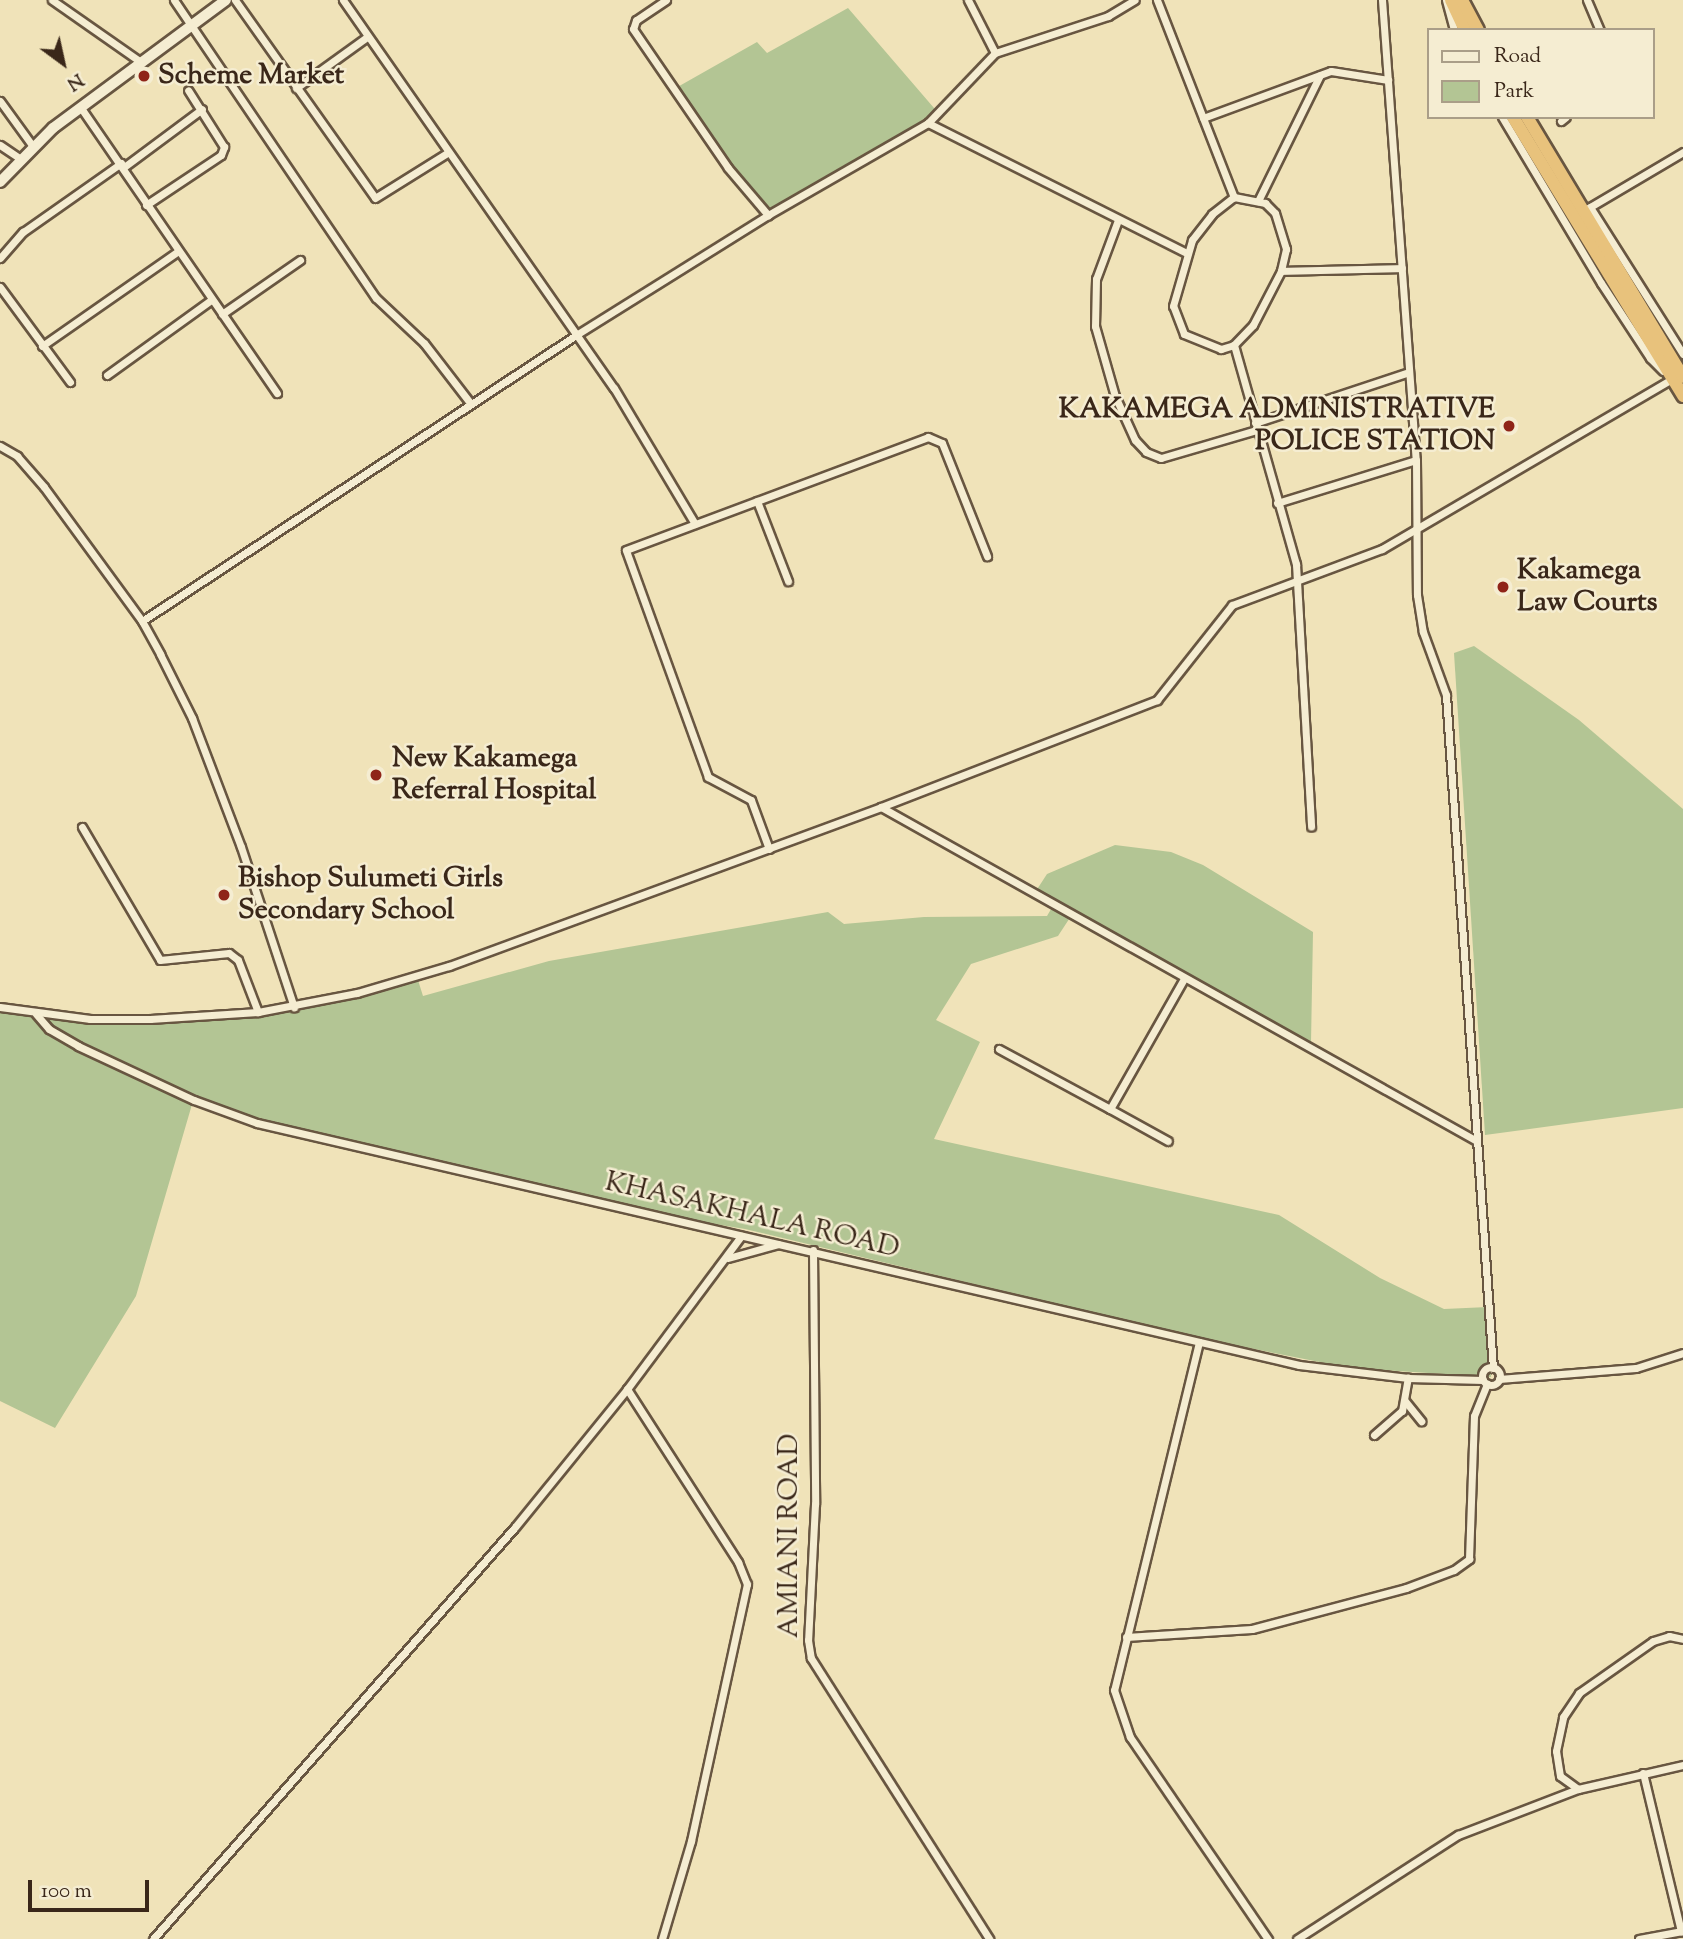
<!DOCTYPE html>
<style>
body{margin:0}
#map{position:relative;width:1683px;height:1939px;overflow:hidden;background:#f0e3b9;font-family:"Sorts Mill Goudy",serif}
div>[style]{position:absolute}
.green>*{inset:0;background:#b3c594}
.roads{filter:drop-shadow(2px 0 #685641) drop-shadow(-2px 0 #685641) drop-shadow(0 2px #685641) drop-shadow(0 -2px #685641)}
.minor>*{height:7px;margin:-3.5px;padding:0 3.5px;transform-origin:3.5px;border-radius:3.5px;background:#f5edd2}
.minor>.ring{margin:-3.5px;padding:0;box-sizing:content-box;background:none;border:7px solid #f5edd2;border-radius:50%}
.secondary>*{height:10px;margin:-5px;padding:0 5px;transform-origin:5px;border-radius:5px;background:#f5edd2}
.trunk>*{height:12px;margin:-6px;padding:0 6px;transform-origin:6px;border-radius:6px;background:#e8c27c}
.dots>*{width:19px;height:19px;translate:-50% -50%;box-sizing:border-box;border:4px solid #f5edd2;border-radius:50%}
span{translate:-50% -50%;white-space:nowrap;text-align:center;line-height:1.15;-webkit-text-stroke:5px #f5edd2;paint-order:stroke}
.poi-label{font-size:28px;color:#3a2719;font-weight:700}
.left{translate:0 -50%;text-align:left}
.right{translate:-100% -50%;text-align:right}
.street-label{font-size:28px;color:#3a2719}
.legend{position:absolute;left:1427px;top:28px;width:228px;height:91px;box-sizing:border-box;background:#f5edd2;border:2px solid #aa9e88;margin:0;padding:9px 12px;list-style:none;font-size:21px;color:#3a2719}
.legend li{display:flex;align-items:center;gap:14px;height:35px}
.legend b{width:35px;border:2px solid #aa9e88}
.north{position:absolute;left:28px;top:28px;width:70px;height:70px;-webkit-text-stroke:5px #f5edd2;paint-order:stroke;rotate:147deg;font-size:19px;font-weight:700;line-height:28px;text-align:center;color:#3a2719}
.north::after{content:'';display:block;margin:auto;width:24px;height:32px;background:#3a2719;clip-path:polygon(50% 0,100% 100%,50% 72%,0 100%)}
.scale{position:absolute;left:28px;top:1880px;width:121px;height:32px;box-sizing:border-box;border:4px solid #3a2719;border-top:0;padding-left:9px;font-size:21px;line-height:24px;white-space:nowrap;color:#3a2719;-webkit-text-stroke:5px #f5edd2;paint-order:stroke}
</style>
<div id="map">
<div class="green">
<div style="clip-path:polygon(848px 8px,940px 115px,768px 215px,674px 89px,757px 42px,767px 53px)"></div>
<div style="clip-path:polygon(1474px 646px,1579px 720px,1683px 809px,1683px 1108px,1485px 1135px,1454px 653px)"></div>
<div style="clip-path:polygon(1115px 845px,1171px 852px,1203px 865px,1313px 932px,1311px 1043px,1075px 910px,1058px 936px,971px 964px,936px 1020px,980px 1042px,934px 1139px,1279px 1215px,1380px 1278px,1444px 1309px,1488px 1307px,1491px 1377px,1350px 1368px,1198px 1338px,745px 1229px,653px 1214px,337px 1143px,193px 1101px,136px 1296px,55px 1428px,0 1401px,0 1009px,34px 1016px,150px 1022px,267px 1012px,417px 977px,423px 996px,549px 961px,828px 912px,844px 924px,924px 917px,1047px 916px,1054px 904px,1034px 894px,1047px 874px)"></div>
</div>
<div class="roads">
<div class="minor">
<div style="left:52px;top:0;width:108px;rotate:34.9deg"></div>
<div style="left:174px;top:0;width:360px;rotate:55.9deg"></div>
<div style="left:376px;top:298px;width:66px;rotate:43.2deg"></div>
<div style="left:424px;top:343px;width:77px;rotate:52.4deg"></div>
<div style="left:235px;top:0;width:242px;rotate:54.7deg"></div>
<div style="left:375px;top:198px;width:85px;rotate:-32deg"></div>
<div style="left:343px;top:0;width:473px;rotate:55.1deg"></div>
<div style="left:614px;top:388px;width:158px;rotate:59.2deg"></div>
<div style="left:666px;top:0;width:36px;rotate:146deg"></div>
<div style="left:636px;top:20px;width:9px;rotate:108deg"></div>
<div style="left:633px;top:29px;width:168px;rotate:55.6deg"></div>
<div style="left:728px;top:168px;width:62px;rotate:49.6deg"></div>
<div style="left:968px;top:0;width:59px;rotate:63deg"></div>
<div style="left:1157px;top:0;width:212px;rotate:68.7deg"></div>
<div style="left:1382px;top:0;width:461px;rotate:85.8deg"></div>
<div style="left:1416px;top:460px;width:135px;rotate:89.6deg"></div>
<div style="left:1417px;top:595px;width:37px;rotate:81deg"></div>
<div style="left:1423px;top:632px;width:67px;rotate:69.9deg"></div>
<div style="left:1446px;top:695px;width:675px;rotate:86.01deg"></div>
<div style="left:1446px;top:0;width:31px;rotate:75deg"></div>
<div style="left:1587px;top:0;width:33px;rotate:67deg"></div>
<div style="left:296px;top:88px;width:87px;rotate:-35.7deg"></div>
<div style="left:0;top:101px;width:54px;rotate:54deg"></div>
<div style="left:81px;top:108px;width:346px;rotate:55.5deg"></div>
<div style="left:1502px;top:117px;width:193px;rotate:59.2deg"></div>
<div style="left:1601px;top:283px;width:90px;rotate:56.8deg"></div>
<div style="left:1650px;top:358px;width:18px;rotate:45deg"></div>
<div style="left:1203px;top:118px;width:136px;rotate:-20.2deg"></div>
<div style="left:1331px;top:71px;width:58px;rotate:9deg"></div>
<div style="left:1561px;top:121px;width:6px;rotate:-39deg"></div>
<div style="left:928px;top:123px;width:289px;rotate:26.7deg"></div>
<div style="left:0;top:145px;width:23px;rotate:34deg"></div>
<div style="left:124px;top:167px;width:97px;rotate:-36.6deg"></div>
<div style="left:1234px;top:197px;width:32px;rotate:11deg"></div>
<div style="left:1265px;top:203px;width:14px;rotate:45deg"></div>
<div style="left:1275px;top:213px;width:38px;rotate:73deg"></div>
<div style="left:1286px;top:249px;width:23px;rotate:103deg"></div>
<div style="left:1281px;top:271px;width:61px;rotate:117.4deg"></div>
<div style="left:1253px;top:325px;width:28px;rotate:134deg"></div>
<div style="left:1234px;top:345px;width:14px;rotate:163deg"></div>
<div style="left:1221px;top:349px;width:40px;rotate:-158deg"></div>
<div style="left:1184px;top:334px;width:30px;rotate:-111deg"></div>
<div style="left:1173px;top:306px;width:69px;rotate:-73.9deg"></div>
<div style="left:1192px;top:240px;width:33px;rotate:-52deg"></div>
<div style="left:1212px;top:214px;width:28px;rotate:-38deg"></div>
<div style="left:1258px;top:201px;width:140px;rotate:-63.8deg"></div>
<div style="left:146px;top:205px;width:90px;rotate:-33.7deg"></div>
<div style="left:221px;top:155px;width:9px;rotate:-69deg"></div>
<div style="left:224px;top:147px;width:67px;rotate:-122.3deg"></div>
<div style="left:1590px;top:207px;width:174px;rotate:57.7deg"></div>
<div style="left:1585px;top:210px;width:114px;rotate:-30.6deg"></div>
<div style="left:1118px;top:220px;width:63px;rotate:110.4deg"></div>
<div style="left:1096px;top:279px;width:47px;rotate:91.2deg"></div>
<div style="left:1095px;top:326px;width:73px;rotate:74.1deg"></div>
<div style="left:1115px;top:396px;width:48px;rotate:65.6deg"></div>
<div style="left:1135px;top:440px;width:16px;rotate:47deg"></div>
<div style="left:1146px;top:452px;width:16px;rotate:22deg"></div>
<div style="left:1161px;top:458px;width:99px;rotate:-16.4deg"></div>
<div style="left:0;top:258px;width:35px;rotate:-49deg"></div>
<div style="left:23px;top:232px;width:120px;rotate:-35.1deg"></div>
<div style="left:1281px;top:271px;width:121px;rotate:-1.4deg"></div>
<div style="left:0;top:287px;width:118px;rotate:53.6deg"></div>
<div style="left:222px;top:314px;width:95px;rotate:-34.7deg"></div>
<div style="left:1234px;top:345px;width:228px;rotate:74.2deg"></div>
<div style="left:1296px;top:564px;width:263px;rotate:86.7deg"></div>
<div style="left:42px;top:346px;width:166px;rotate:-34.9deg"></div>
<div style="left:107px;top:375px;width:128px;rotate:-35.8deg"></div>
<div style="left:1255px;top:423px;width:162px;rotate:-18.3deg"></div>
<div style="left:0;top:446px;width:20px;rotate:30deg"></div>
<div style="left:17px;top:456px;width:41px;rotate:48.9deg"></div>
<div style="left:44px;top:487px;width:166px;rotate:53.8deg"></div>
<div style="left:142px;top:621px;width:38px;rotate:61deg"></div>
<div style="left:160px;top:654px;width:72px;rotate:63.4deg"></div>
<div style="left:192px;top:718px;width:138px;rotate:69.2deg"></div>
<div style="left:241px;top:847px;width:169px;rotate:71.7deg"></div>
<div style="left:757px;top:501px;width:86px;rotate:68.8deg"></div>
<div style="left:1277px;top:503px;width:145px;rotate:-17.2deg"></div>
<div style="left:142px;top:621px;width:520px;rotate:-33.38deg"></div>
<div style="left:576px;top:335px;width:226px;rotate:-32deg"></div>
<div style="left:768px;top:215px;width:185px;rotate:-29.9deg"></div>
<div style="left:928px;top:123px;width:97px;rotate:-46.3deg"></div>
<div style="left:995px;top:53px;width:119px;rotate:-18.1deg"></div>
<div style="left:1108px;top:16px;width:31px;rotate:-31deg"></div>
<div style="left:881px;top:807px;width:681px;rotate:29.28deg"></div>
<div style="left:82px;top:827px;width:154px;rotate:59.6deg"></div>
<div style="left:160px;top:960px;width:69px;rotate:-5.8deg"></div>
<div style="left:229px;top:953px;width:11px;rotate:38deg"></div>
<div style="left:238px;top:960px;width:56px;rotate:69deg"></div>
<div style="left:769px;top:849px;width:52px;rotate:-110.2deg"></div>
<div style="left:751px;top:800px;width:49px;rotate:-151.9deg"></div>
<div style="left:708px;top:777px;width:241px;rotate:-109.9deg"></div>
<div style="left:626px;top:550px;width:322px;rotate:-20.5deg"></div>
<div style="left:928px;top:437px;width:15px;rotate:23deg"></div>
<div style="left:942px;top:443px;width:122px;rotate:68.3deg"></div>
<div style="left:0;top:1007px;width:91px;rotate:7.6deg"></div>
<div style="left:90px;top:1019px;width:60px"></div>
<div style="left:150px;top:1019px;width:108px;rotate:-3.7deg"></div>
<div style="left:258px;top:1012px;width:101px;rotate:-10.9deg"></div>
<div style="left:357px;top:993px;width:96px;rotate:-16.4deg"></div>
<div style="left:449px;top:966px;width:460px;rotate:-20.2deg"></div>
<div style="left:881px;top:807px;width:296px;rotate:-21.2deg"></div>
<div style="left:1157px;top:700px;width:121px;rotate:-51.7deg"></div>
<div style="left:1232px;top:605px;width:160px;rotate:-20.5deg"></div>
<div style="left:1382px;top:549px;width:336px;rotate:-30.4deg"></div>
<div style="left:36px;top:1014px;width:20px;rotate:49deg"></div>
<div style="left:49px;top:1029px;width:34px;rotate:30deg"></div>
<div style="left:78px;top:1046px;width:128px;rotate:25deg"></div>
<div style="left:194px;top:1100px;width:67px;rotate:20.1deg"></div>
<div style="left:257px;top:1123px;width:1070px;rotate:13.07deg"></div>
<div style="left:1299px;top:1365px;width:110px;rotate:6.8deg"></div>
<div style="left:1408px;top:1378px;width:75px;rotate:1.5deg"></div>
<div style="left:999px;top:1049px;width:126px;rotate:28.4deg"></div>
<div style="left:1110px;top:1109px;width:150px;rotate:-60.4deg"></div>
<div style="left:1110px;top:1109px;width:66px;rotate:28.9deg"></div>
<div style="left:813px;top:1250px;width:254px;rotate:89.5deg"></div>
<div style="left:815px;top:1504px;width:136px;rotate:92.9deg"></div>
<div style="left:808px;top:1640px;width:18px;rotate:81deg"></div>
<div style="left:811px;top:1658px;width:333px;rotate:57.6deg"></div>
<div style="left:728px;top:1258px;width:52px;rotate:-15.6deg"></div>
<div style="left:1199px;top:1342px;width:358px;rotate:103.7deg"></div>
<div style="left:1114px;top:1690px;width:50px;rotate:71.2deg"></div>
<div style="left:1130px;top:1737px;width:245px;rotate:55.7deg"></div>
<div class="ring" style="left:1482px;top:1367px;width:11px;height:11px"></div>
<div style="left:1499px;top:1379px;width:137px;rotate:-4.6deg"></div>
<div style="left:1636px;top:1368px;width:49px;rotate:-17.7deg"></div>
<div style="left:627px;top:1389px;width:206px;rotate:57.3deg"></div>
<div style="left:738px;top:1562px;width:24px;rotate:68deg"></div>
<div style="left:747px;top:1584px;width:263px;rotate:102.3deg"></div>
<div style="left:691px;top:1841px;width:102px;rotate:106.5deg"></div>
<div style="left:1405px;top:1401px;width:26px;rotate:51deg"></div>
<div style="left:1374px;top:1435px;width:37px;rotate:-41deg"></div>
<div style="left:1402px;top:1411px;width:34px;rotate:-80deg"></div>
<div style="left:1126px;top:1637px;width:126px;rotate:-3.6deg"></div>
<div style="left:1252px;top:1629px;width:159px;rotate:-14.9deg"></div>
<div style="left:1406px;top:1588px;width:51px;rotate:-20.6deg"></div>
<div style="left:1454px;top:1570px;width:19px;rotate:-36deg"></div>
<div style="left:1469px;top:1559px;width:143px;rotate:-88deg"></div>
<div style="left:1474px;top:1416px;width:35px;rotate:-68deg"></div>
<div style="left:1643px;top:1773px;width:163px;rotate:76.5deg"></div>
<div style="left:1578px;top:1789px;width:22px;rotate:-144deg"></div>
<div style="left:1560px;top:1776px;width:25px;rotate:-99deg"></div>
<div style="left:1556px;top:1751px;width:35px;rotate:-78deg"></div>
<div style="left:1563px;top:1717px;width:29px;rotate:-56deg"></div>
<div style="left:1579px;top:1693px;width:90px;rotate:-35.1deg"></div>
<div style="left:1653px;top:1641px;width:17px;rotate:-17deg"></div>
<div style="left:1669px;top:1636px;width:14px;rotate:12deg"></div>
<div style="left:153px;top:1939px;width:548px;rotate:-48.7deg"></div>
<div style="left:515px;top:1527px;width:178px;rotate:-50.9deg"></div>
<div style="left:627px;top:1389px;width:191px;rotate:-53.3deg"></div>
<div style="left:1297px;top:1939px;width:192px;rotate:-32.9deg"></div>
<div style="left:1458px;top:1835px;width:129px;rotate:-21deg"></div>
<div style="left:1578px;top:1789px;width:108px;rotate:-12.9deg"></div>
<div style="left:1639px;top:1939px;width:44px;rotate:-10.5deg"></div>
</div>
<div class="secondary">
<div style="left:0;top:182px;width:76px;rotate:-45.5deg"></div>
<div style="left:53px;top:128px;width:215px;rotate:-36.5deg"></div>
</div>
<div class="trunk">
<div style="left:1451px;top:0;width:33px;rotate:65deg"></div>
<div style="left:1462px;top:0;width:34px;rotate:62deg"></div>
<div style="left:1513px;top:117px;width:327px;rotate:58.6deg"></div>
<div style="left:1527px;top:117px;width:303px;rotate:59deg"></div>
</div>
</div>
<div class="dots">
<div style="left:144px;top:76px;background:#8f2418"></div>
<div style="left:1509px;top:426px;background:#8f2418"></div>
<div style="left:1503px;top:587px;background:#8f2418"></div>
<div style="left:376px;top:775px;background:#8f2418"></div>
<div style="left:224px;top:895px;background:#8f2418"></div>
</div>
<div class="poi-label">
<span class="left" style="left:158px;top:76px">Scheme Market</span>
<span class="right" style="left:1495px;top:426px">KAKAMEGA ADMINISTRATIVE<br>POLICE STATION</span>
<span class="left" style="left:1517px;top:587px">Kakamega<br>Law Courts</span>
<span class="left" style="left:392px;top:775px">New Kakamega<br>Referral Hospital</span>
<span class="left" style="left:238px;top:895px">Bishop Sulumeti Girls<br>Secondary School</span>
</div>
<div class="street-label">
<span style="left:752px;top:1216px;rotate:13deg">KHASAKHALA ROAD</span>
<span style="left:790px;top:1536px;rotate:-90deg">AMIANI ROAD</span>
</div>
<ul class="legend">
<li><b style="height:9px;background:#f5edd2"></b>Road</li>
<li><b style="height:19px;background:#b3c594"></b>Park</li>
</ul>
<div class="north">N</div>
<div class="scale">100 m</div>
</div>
